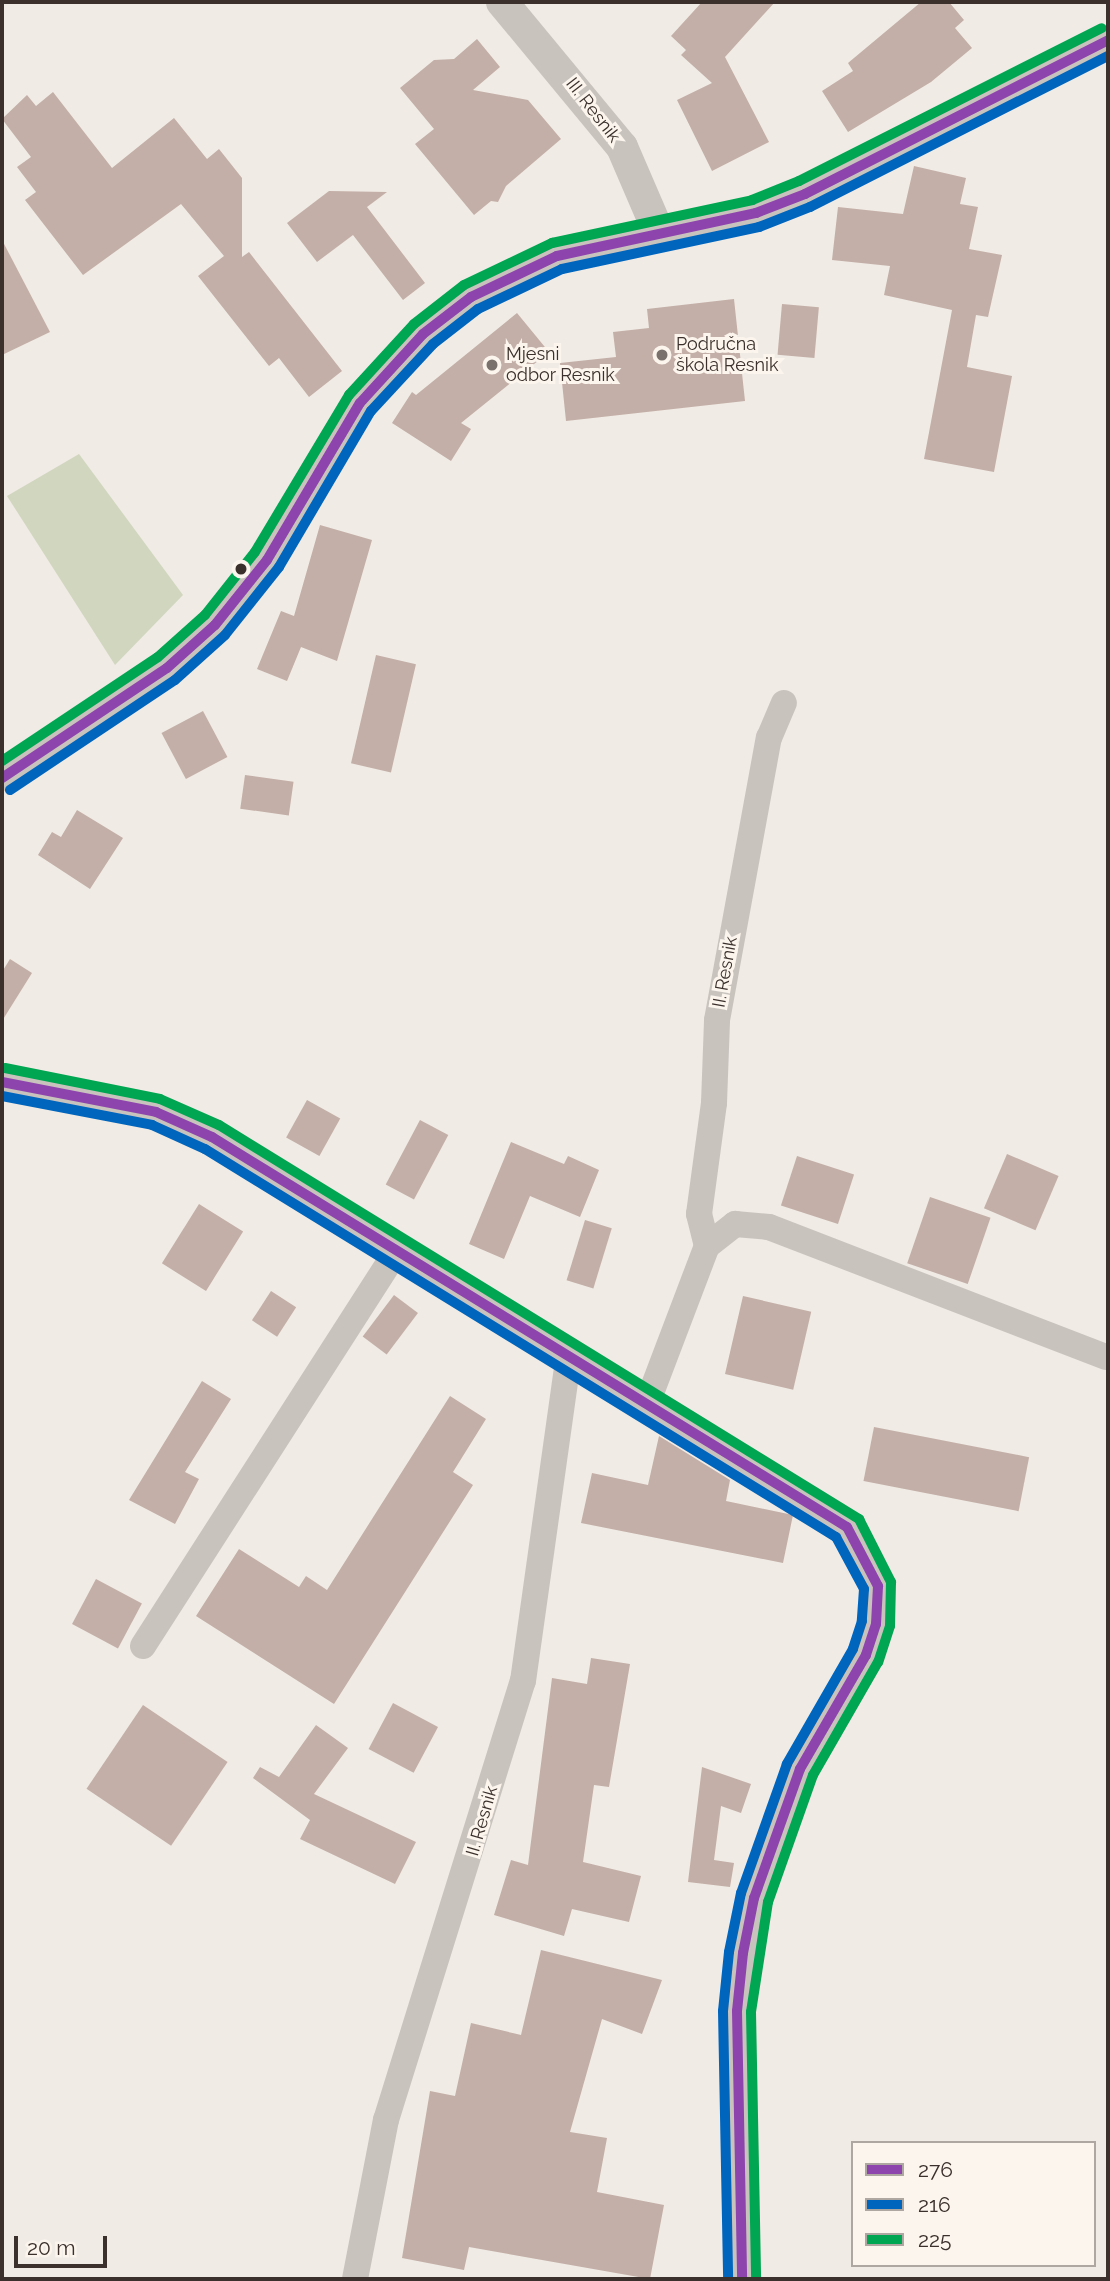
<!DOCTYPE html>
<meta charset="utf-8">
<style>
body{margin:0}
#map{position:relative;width:1110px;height:2281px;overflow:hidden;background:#f0ebe5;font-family:Raleway,sans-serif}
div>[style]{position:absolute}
.green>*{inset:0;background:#d1d6bf}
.building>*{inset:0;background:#c3afa7;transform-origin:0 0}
.minor>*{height:26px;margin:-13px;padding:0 13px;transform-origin:13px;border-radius:13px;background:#c9c3be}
.tertiary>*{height:32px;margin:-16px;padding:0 16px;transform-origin:16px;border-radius:16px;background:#c9c3be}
.bus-1>*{height:10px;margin:-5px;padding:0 5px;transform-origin:5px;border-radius:5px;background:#8e44ad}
.bus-2>*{height:10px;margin:-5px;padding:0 5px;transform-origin:5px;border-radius:5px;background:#0065bd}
.bus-3>*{height:10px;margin:-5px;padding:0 5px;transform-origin:5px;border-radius:5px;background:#00a651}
.dots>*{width:19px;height:19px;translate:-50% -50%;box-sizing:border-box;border:4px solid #fbf5ee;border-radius:50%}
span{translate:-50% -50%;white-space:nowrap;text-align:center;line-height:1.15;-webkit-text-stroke:6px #fbf5ee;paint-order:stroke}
.street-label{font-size:18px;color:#3b302b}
.poi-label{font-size:18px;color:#3b302b}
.left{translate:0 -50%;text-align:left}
.frame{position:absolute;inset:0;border:4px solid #3b302b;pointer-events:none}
.legend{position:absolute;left:851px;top:2141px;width:245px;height:126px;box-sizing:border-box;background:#fbf5ee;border:2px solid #aea6a0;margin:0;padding:9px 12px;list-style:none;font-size:21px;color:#3b302b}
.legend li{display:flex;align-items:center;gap:14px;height:35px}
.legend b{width:35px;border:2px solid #aea6a0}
.scale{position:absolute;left:14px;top:2236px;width:93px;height:32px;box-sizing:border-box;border:4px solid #3b302b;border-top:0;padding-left:9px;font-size:21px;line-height:24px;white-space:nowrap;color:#3b302b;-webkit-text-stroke:5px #fbf5ee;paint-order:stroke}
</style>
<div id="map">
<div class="green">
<div style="clip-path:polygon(79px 454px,183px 595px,115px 665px,7px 496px)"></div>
</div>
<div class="building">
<div style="clip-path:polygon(702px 2px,775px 2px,725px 57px,769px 142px,712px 171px,677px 100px,712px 83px,681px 55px,686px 50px,671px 36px)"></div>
<div style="clip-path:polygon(921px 2px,949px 2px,964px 20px,955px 28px,972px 48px,931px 82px,848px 132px,822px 91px,853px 71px,848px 63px)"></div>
<div style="clip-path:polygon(477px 39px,500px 67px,473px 90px,528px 100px,561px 139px,506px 186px,498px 202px,491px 201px,474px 215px,415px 144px,434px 129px,400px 88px,434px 60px,454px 59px)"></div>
<div style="clip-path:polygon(53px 92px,112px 168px,174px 118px,207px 159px,219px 149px,242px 178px,242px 257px,249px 252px,342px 371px,309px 397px,279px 358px,269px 366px,198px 276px,224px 256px,181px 204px,83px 275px,25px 200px,36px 192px,17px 167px,31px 157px,2px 119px,27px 95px,36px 106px)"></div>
<div style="clip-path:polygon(914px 166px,966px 178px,960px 204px,978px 207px,969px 249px,1002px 255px,988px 317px,976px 315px,967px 367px,1012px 376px,994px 472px,924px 459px,952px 310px,884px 295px,890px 266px,832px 260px,838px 207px,903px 214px)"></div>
<div style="clip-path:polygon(329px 191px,387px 192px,367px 207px,425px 283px,403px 300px,353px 235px,317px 262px,287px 223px)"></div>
<div style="clip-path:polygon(2px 240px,50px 332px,2px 355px)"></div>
<div style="clip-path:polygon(734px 299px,745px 401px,566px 421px,560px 363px,616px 357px,613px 332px,649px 328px,647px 309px)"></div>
<div style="left:782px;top:304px;width:37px;height:51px;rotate:5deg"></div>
<div style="clip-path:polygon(517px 313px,549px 352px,461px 423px,471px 429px,451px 461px,392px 423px,412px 392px,416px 395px)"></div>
<div style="clip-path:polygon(320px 525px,372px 540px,337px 661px,301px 647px,287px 681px,257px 669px,281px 611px,294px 616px)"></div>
<div style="left:376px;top:655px;width:41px;height:111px;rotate:13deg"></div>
<div style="left:203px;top:711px;width:52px;height:47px;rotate:62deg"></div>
<div style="left:245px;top:775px;width:49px;height:34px;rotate:8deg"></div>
<div style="clip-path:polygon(77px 810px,123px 838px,90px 889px,38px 855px,52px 832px,61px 837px)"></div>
<div style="clip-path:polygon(10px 959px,32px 973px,2px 1021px,2px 972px)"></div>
<div style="left:307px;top:1100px;width:38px;height:43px;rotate:29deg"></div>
<div style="left:420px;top:1120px;width:32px;height:73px;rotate:28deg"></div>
<div style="clip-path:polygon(511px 1142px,564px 1164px,568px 1156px,599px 1170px,580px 1217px,530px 1196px,504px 1259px,469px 1244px)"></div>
<div style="left:1007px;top:1154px;width:56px;height:59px;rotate:23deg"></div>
<div style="left:797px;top:1156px;width:60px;height:52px;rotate:18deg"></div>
<div style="left:930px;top:1197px;width:64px;height:70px;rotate:19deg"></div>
<div style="left:199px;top:1204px;width:52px;height:70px;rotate:32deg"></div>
<div style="left:585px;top:1220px;width:28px;height:63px;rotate:17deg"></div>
<div style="left:271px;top:1291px;width:30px;height:35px;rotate:33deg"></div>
<div style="left:394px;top:1295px;width:30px;height:52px;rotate:37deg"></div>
<div style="left:743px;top:1296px;width:70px;height:80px;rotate:13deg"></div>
<div style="clip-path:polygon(202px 1381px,231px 1399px,185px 1472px,199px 1479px,175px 1524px,129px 1500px)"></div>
<div style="clip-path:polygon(450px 1396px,486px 1419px,453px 1472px,473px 1485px,334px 1704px,196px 1616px,239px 1549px,299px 1587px,306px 1576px,327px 1590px)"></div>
<div style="left:874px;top:1427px;width:158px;height:55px;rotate:11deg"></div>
<div style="clip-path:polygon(659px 1436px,730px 1480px,726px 1501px,793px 1515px,783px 1563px,581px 1523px,592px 1473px,648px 1485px)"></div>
<div style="left:96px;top:1579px;width:52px;height:51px;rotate:28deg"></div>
<div style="clip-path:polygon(591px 1658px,630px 1664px,609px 1787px,594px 1785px,583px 1862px,641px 1876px,629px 1922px,572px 1909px,564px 1936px,494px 1915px,511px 1860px,528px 1865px,552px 1678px,587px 1684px)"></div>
<div style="left:393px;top:1703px;width:51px;height:52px;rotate:28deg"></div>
<div style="left:143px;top:1705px;width:102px;height:101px;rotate:34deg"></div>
<div style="clip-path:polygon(316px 1725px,348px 1748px,314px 1794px,416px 1842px,395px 1884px,300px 1839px,310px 1820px,253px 1778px,260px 1767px,279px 1777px)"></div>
<div style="clip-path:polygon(702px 1767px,751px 1784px,741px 1813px,721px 1806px,714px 1860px,734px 1863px,730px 1887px,688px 1882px)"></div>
<div style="clip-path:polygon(541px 1950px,662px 1980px,642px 2034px,602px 2019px,570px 2132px,607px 2138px,597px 2192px,664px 2205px,650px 2279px,469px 2247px,464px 2270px,402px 2258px,430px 2091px,455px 2096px,471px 2023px,521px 2035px)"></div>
</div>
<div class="minor">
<div style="left:2px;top:778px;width:198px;rotate:-33.7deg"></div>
<div style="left:167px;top:668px;width:64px;rotate:-41.9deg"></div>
<div style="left:215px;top:625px;width:83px;rotate:-51.3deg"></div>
<div style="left:267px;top:560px;width:182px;rotate:-59.4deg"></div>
<div style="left:360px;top:403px;width:124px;rotate:-45.7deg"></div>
<div style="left:447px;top:314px;width:92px;rotate:-30.7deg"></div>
<div style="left:526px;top:267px;width:137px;rotate:-14.3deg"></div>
<div style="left:2px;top:1082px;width:157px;rotate:11deg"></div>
<div style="left:156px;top:1112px;width:61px;rotate:24.1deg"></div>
<div style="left:212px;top:1137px;width:745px;rotate:31.56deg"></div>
<div style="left:847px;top:1527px;width:67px;rotate:62.3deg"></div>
<div style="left:878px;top:1586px;width:38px;rotate:93deg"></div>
<div style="left:876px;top:1624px;width:33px;rotate:108deg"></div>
<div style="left:866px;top:1655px;width:132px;rotate:120.1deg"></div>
<div style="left:800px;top:1769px;width:137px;rotate:109.6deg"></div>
<div style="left:754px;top:1898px;width:56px;rotate:101.3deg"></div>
<div style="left:743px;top:1953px;width:58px;rotate:95.9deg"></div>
<div style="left:737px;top:2011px;width:268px;rotate:88.9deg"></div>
<div style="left:707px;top:1246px;width:36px;rotate:-38deg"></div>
<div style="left:735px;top:1224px;width:34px;rotate:5deg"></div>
<div style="left:769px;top:1227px;width:361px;rotate:21.1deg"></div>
<div style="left:648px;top:1401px;width:166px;rotate:-69.2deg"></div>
<div style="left:707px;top:1246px;width:33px;rotate:-104deg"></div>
<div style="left:699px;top:1214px;width:112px;rotate:-82.3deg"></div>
<div style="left:714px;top:1103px;width:83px;rotate:-87.9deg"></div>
<div style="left:717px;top:1020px;width:287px;rotate:-79.6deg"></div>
<div style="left:769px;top:738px;width:38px;rotate:-67deg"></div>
<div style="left:143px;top:1646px;width:473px;rotate:-57.3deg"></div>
<div style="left:355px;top:2279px;width:162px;rotate:-79deg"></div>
<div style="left:386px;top:2120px;width:460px;rotate:-72.7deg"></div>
<div style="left:523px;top:1681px;width:330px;rotate:-82deg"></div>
</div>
<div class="tertiary">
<div style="left:502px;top:2px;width:188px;rotate:50.4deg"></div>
<div style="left:622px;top:147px;width:94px;rotate:66.7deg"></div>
<div style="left:659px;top:233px;width:99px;rotate:-11.7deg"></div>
<div style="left:756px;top:213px;width:53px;rotate:-21.2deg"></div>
<div style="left:805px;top:194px;width:340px;rotate:-26.9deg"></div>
</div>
<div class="bus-1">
<div style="left:2px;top:778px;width:198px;rotate:-33.7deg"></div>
<div style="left:167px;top:668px;width:64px;rotate:-41.9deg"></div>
<div style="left:215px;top:625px;width:83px;rotate:-51.3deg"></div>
<div style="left:267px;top:560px;width:182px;rotate:-59.4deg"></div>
<div style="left:360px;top:403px;width:93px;rotate:-47.6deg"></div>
<div style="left:423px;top:334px;width:61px;rotate:-37.6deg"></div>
<div style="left:471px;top:297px;width:95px;rotate:-25.5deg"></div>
<div style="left:557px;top:256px;width:204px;rotate:-12.2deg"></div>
<div style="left:756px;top:213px;width:53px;rotate:-21.2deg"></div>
<div style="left:805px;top:194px;width:340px;rotate:-26.9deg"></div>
<div style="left:2px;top:1082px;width:157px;rotate:11deg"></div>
<div style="left:156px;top:1112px;width:61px;rotate:24.1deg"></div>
<div style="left:212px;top:1137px;width:745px;rotate:31.56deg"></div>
<div style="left:847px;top:1527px;width:67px;rotate:62.3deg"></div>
<div style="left:878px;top:1586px;width:38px;rotate:93deg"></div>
<div style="left:876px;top:1624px;width:33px;rotate:108deg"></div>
<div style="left:866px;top:1655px;width:132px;rotate:120.1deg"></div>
<div style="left:800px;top:1769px;width:137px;rotate:109.6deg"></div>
<div style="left:754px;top:1898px;width:56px;rotate:101.3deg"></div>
<div style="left:743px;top:1953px;width:58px;rotate:95.9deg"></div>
<div style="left:737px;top:2011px;width:268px;rotate:88.9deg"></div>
</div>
<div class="bus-2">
<div style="left:10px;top:790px;width:198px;rotate:-33.7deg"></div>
<div style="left:175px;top:680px;width:67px;rotate:-42deg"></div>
<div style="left:225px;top:635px;width:87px;rotate:-51.5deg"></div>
<div style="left:279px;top:567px;width:181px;rotate:-59.5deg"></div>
<div style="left:371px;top:411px;width:91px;rotate:-47.2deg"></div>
<div style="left:433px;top:344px;width:57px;rotate:-37.9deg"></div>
<div style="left:478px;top:309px;width:93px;rotate:-25.5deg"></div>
<div style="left:562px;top:269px;width:201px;rotate:-12deg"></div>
<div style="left:759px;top:227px;width:55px;rotate:-21.4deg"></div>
<div style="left:810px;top:207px;width:334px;rotate:-26.9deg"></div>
<div style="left:2px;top:1096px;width:153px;rotate:10.9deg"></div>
<div style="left:152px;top:1125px;width:58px;rotate:24.4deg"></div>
<div style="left:205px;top:1149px;width:741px;rotate:31.59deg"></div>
<div style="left:836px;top:1537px;width:59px;rotate:61.7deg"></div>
<div style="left:864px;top:1589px;width:32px;rotate:94deg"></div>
<div style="left:862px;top:1621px;width:29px;rotate:108deg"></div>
<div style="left:853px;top:1649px;width:133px;rotate:119.9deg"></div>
<div style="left:787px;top:1764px;width:137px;rotate:109.6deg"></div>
<div style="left:741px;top:1893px;width:60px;rotate:101.5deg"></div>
<div style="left:729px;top:1952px;width:59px;rotate:95.8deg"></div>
<div style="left:723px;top:2011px;width:268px;rotate:88.9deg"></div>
</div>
<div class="bus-3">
<div style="left:2px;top:761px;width:187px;rotate:-33.7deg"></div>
<div style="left:158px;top:657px;width:63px;rotate:-41.8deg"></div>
<div style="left:205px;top:615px;width:80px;rotate:-51.6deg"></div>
<div style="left:255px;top:552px;width:183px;rotate:-59.1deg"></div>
<div style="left:349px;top:395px;width:96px;rotate:-47.5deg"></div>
<div style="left:414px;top:324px;width:63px;rotate:-38deg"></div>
<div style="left:464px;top:285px;width:98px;rotate:-25.5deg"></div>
<div style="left:552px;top:243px;width:205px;rotate:-12.1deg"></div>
<div style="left:752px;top:200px;width:51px;rotate:-22deg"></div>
<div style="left:799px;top:181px;width:339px;rotate:-26.8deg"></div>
<div style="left:5px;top:1068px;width:158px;rotate:11.3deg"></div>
<div style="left:160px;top:1099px;width:64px;rotate:23.8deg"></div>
<div style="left:219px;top:1125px;width:752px;rotate:31.62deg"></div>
<div style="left:859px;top:1519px;width:71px;rotate:63.1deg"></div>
<div style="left:891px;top:1582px;width:44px;rotate:91.3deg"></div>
<div style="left:890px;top:1626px;width:38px;rotate:108deg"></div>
<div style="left:878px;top:1662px;width:130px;rotate:119.9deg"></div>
<div style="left:813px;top:1775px;width:135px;rotate:109.5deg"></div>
<div style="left:768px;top:1902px;width:111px;rotate:98.8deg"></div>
<div style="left:751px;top:2012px;width:267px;rotate:88.9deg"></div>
</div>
<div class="dots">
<div style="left:662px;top:355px;background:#7a716c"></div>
<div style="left:492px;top:365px;background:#7a716c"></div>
<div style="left:241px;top:569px;background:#3b302b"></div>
</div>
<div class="street-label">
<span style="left:593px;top:110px;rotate:52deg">III. Resnik</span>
<span style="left:725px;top:972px;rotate:-80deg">II. Resnik</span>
<span style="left:482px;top:1821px;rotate:-74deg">II. Resnik</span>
</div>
<div class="poi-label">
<span class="left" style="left:676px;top:355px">Područna<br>škola Resnik</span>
<span class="left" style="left:506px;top:365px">Mjesni<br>odbor Resnik</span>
</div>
<div class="frame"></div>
<ul class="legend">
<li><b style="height:9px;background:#8e44ad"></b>276</li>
<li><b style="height:9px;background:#0065bd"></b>216</li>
<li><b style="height:9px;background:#00a651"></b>225</li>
</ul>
<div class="scale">20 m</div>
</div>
